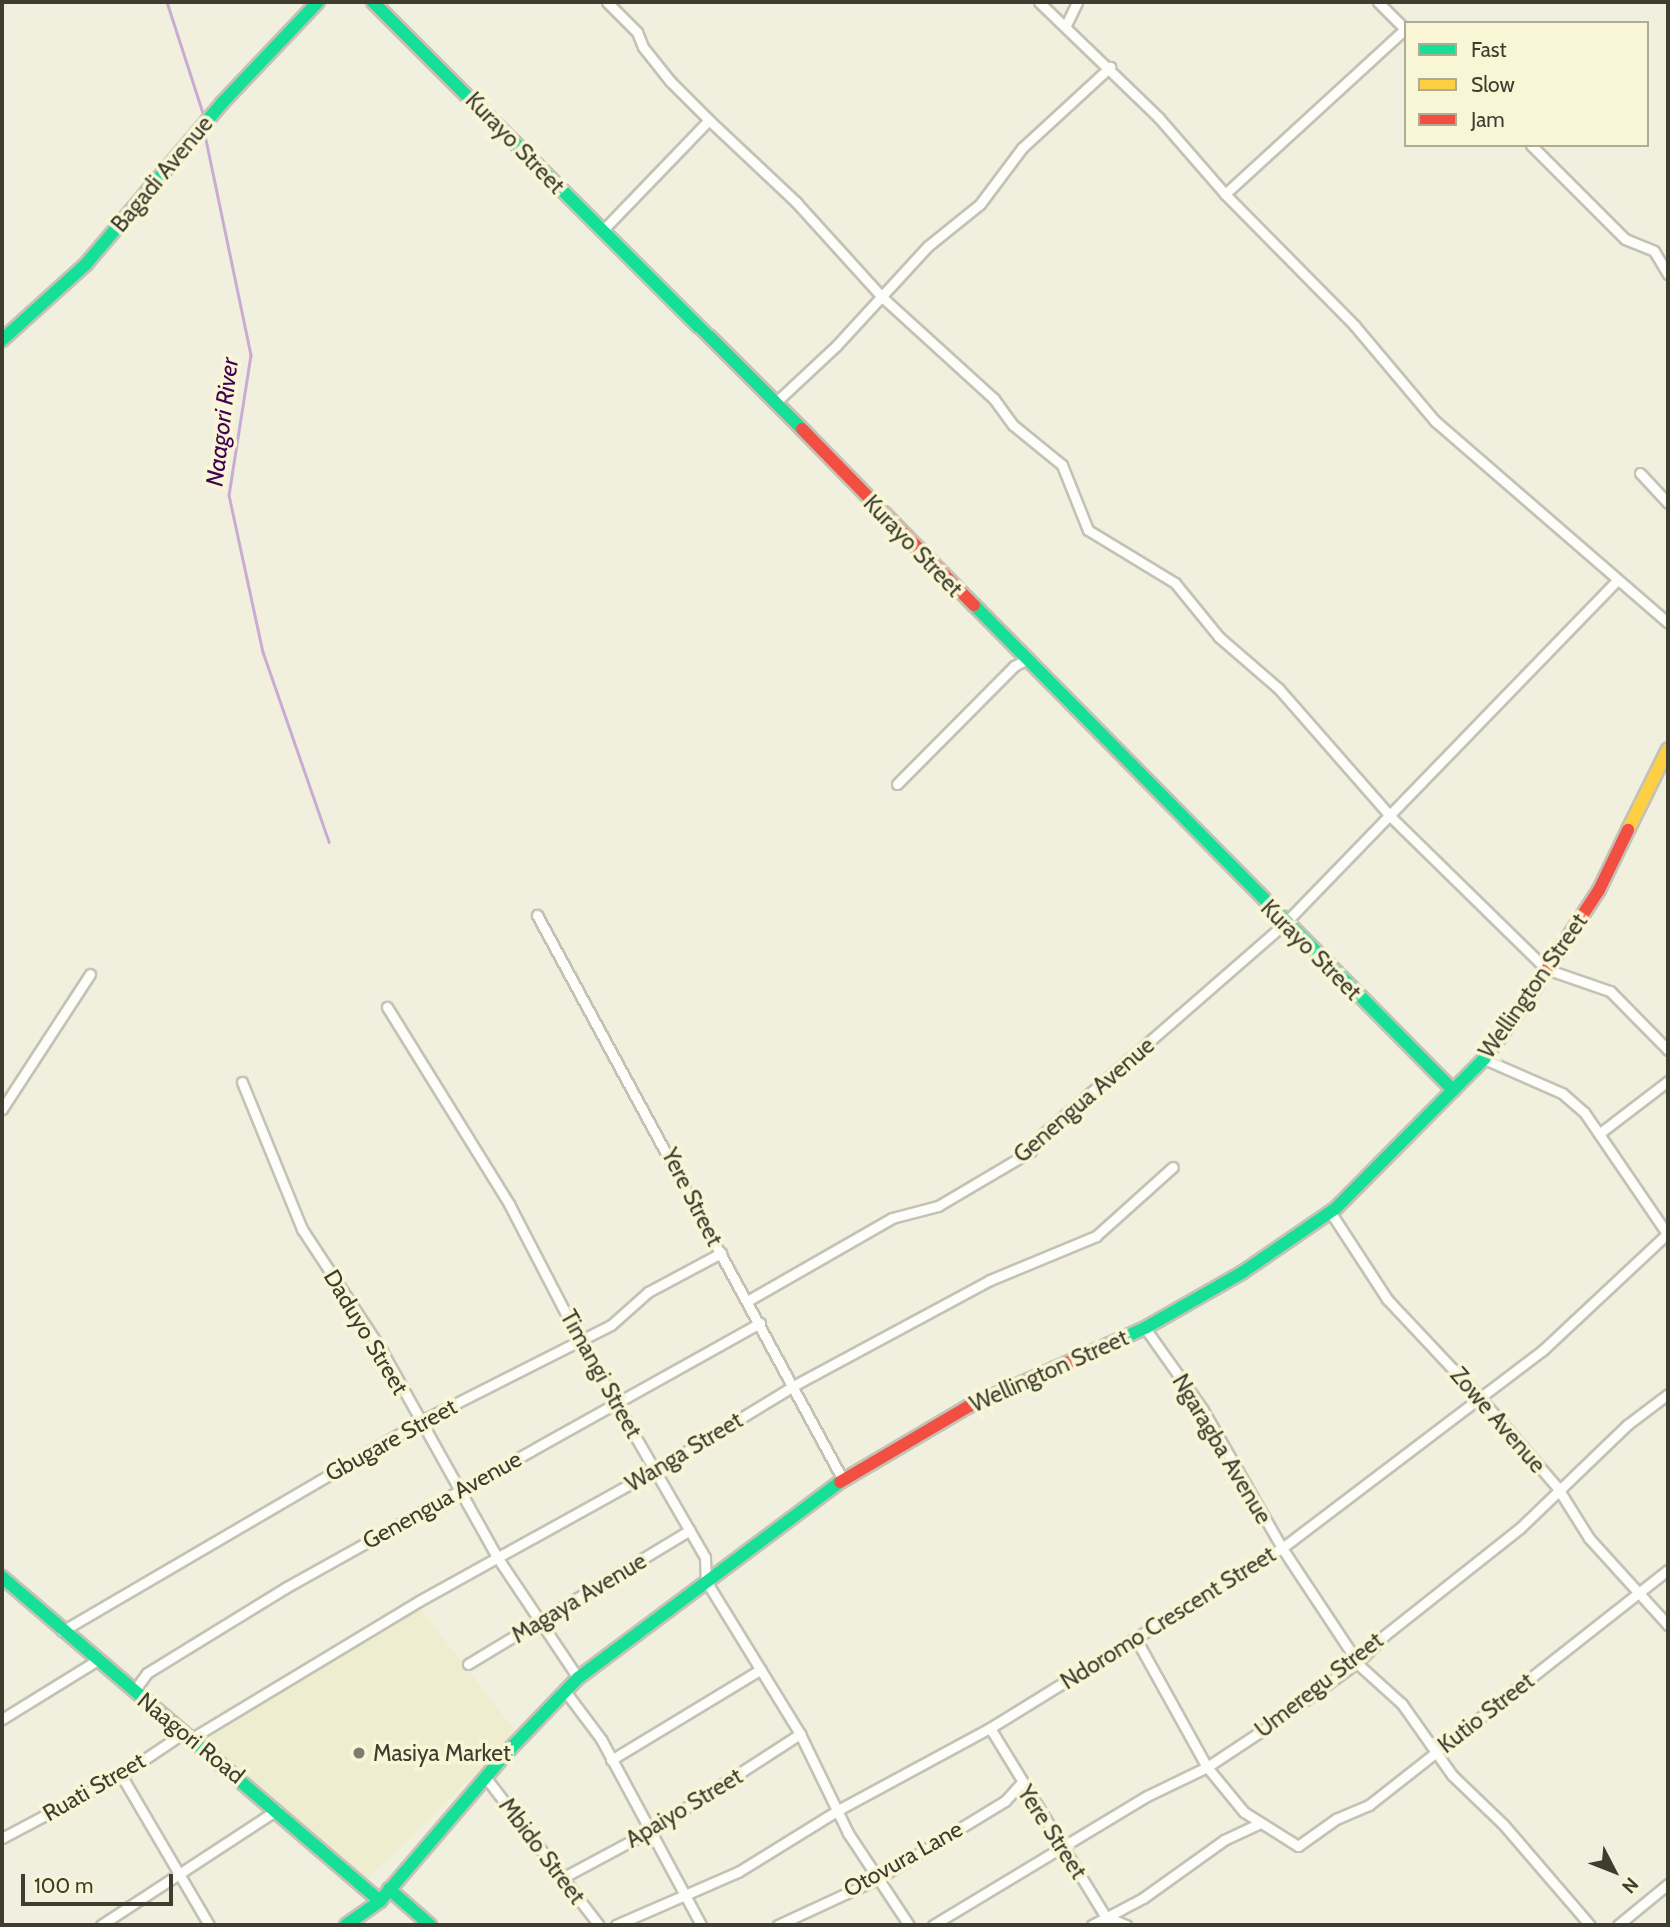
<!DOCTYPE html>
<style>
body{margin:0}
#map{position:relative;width:1670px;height:1927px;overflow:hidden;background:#f1f0de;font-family:Cabin,sans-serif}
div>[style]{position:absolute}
.built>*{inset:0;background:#efedcf}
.stream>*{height:2.5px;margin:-1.25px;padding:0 1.25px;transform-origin:1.25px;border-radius:1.25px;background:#cbabd3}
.roads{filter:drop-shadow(2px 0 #c3c2b5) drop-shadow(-2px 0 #c3c2b5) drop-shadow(0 2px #c3c2b5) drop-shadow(0 -2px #c3c2b5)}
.street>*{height:9px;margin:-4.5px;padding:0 4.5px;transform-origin:4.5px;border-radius:4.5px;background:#fdfdfa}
.fast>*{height:12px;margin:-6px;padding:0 6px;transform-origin:6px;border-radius:6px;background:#16e098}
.slow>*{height:12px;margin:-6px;padding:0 6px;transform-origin:6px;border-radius:6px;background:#ffcf43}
.jam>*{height:12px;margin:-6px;padding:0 6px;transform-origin:6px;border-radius:6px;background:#f24e42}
.dots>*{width:19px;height:19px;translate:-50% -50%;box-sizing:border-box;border:4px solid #f9f6d6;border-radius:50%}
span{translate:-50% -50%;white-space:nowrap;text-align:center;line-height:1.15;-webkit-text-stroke:7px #f9f6d6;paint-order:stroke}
.street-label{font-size:23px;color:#3e3d30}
.poi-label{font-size:23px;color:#3e3d30}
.left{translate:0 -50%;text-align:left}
.water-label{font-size:24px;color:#410254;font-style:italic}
.frame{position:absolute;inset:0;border:4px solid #3e3d30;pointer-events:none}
.legend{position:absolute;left:1404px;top:21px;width:245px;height:126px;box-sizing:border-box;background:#f9f6d6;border:2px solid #aeac94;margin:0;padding:9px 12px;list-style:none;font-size:21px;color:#3e3d30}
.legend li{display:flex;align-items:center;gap:14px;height:35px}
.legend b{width:35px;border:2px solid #aeac94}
.north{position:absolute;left:1579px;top:1836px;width:70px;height:70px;-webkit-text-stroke:5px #f9f6d6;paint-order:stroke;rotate:132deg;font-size:19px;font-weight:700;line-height:28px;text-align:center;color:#3e3d30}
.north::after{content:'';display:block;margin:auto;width:24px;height:32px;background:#3e3d30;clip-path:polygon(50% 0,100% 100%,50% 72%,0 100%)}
.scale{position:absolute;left:21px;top:1874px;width:152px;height:32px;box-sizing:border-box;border:4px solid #3e3d30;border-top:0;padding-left:9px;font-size:21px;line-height:24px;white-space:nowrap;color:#3e3d30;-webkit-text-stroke:5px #f9f6d6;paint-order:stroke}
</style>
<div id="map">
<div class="built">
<div style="clip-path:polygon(420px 1608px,517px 1733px,364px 1882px,202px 1736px)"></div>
</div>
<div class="stream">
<div style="left:167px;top:2px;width:120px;rotate:72deg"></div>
<div style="left:204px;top:130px;width:230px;rotate:78.2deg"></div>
<div style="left:251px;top:355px;width:142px;rotate:98.9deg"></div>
<div style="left:229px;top:495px;width:161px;rotate:77.8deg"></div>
<div style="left:263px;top:652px;width:201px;rotate:70.8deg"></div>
</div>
<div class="roads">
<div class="street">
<div style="left:607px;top:2px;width:42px;rotate:45deg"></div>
<div style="left:637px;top:32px;width:16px;rotate:68deg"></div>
<div style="left:643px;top:47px;width:43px;rotate:51.5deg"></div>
<div style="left:670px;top:81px;width:55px;rotate:45deg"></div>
<div style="left:1039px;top:2px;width:167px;rotate:44deg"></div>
<div style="left:1159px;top:118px;width:101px;rotate:49deg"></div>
<div style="left:1225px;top:194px;width:185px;rotate:45.4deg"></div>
<div style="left:1355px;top:326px;width:124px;rotate:49.9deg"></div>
<div style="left:1435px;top:421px;width:308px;rotate:40.9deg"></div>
<div style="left:1378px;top:2px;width:40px;rotate:45deg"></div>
<div style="left:1066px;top:25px;width:25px;rotate:-64deg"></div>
<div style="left:1531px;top:145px;width:133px;rotate:45deg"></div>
<div style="left:1625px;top:239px;width:31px;rotate:22deg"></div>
<div style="left:1654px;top:251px;width:27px;rotate:59deg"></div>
<div style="left:1225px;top:194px;width:244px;rotate:-42.5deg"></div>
<div style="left:602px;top:231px;width:154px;rotate:-46.1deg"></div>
<div style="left:709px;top:120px;width:120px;rotate:43.3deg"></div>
<div style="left:796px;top:202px;width:128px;rotate:47.8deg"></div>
<div style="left:882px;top:297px;width:151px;rotate:42.3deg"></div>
<div style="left:994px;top:399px;width:32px;rotate:54deg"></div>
<div style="left:1013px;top:425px;width:63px;rotate:39.2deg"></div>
<div style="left:1062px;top:465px;width:70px;rotate:68.2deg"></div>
<div style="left:1088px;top:530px;width:102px;rotate:31.3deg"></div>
<div style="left:1175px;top:583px;width:70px;rotate:50.8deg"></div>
<div style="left:1219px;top:637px;width:79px;rotate:40.9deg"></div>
<div style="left:1279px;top:689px;width:170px;rotate:48.8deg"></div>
<div style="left:1391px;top:817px;width:217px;rotate:44.4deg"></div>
<div style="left:1546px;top:969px;width:68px;rotate:19deg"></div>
<div style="left:1610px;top:991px;width:83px;rotate:45.5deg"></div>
<div style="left:776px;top:402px;width:82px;rotate:-43deg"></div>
<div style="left:836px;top:346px;width:136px;rotate:-47.4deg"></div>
<div style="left:928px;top:246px;width:67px;rotate:-38.9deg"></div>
<div style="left:980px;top:204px;width:70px;rotate:-53.1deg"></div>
<div style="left:1022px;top:148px;width:120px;rotate:-42.6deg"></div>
<div style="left:1640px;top:473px;width:41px;rotate:47deg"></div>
<div style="left:897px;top:784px;width:166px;rotate:-45.2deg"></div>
<div style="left:1014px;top:666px;width:13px;rotate:-27deg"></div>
<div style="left:537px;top:915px;width:643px;rotate:61.56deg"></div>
<div style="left:387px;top:1007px;width:232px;rotate:58.2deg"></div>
<div style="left:509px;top:1204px;width:152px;rotate:62.6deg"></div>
<div style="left:579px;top:1339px;width:252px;rotate:60deg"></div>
<div style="left:705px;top:1557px;width:24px;rotate:88deg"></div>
<div style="left:706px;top:1581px;width:180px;rotate:58.4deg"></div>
<div style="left:800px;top:1734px;width:110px;rotate:64.1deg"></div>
<div style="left:848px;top:1833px;width:110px;rotate:56.5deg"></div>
<div style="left:1484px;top:1059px;width:85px;rotate:23.6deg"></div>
<div style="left:1562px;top:1093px;width:29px;rotate:41deg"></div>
<div style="left:1584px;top:1112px;width:149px;rotate:55.7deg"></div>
<div style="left:242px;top:1082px;width:159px;rotate:67.8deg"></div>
<div style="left:302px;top:1229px;width:146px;rotate:56.7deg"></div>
<div style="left:382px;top:1351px;width:236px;rotate:60.8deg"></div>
<div style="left:497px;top:1557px;width:146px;rotate:56.2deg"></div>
<div style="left:2px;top:1109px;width:161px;rotate:-56.9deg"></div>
<div style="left:1600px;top:1133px;width:86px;rotate:-37.4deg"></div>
<div style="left:1331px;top:1213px;width:103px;rotate:56.9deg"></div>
<div style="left:1387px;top:1299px;width:137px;rotate:46.8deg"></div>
<div style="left:1481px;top:1399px;width:116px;rotate:49.2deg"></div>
<div style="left:1557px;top:1487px;width:60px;rotate:57.9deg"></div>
<div style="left:1589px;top:1538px;width:118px;rotate:47.8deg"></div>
<div style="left:749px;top:1300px;width:165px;rotate:-29.8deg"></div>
<div style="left:892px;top:1218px;width:48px;rotate:-14.6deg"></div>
<div style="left:938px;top:1206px;width:108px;rotate:-30.6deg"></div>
<div style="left:1031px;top:1151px;width:18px;rotate:-56deg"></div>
<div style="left:1041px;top:1136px;width:324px;rotate:-41.1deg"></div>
<div style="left:1285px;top:923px;width:475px;rotate:-45.9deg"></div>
<div style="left:1145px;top:1328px;width:100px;rotate:54.7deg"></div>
<div style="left:1203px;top:1410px;width:159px;rotate:60.2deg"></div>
<div style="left:1282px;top:1548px;width:141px;rotate:56.5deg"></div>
<div style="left:1360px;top:1666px;width:57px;rotate:42.1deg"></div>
<div style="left:1402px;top:1704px;width:87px;rotate:54.8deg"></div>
<div style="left:1452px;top:1775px;width:71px;rotate:43.9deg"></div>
<div style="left:1503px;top:1824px;width:133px;rotate:49.3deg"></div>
<div style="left:62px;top:1631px;width:414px;rotate:-30.3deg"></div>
<div style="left:419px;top:1422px;width:215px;rotate:-26.8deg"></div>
<div style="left:611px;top:1325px;width:50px;rotate:-41.7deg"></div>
<div style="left:648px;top:1292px;width:83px;rotate:-28.1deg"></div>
<div style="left:1136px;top:1639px;width:146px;rotate:61deg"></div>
<div style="left:1207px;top:1767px;width:58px;rotate:50.6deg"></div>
<div style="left:1244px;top:1812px;width:64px;rotate:32.2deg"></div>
<div style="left:1298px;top:1846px;width:47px;rotate:-35.4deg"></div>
<div style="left:1336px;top:1819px;width:36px;rotate:-23deg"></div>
<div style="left:1369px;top:1805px;width:380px;rotate:-38.2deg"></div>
<div style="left:468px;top:1664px;width:259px;rotate:-31.1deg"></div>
<div style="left:134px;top:1691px;width:22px;rotate:-54deg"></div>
<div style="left:147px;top:1673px;width:162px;rotate:-31.6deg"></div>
<div style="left:285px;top:1588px;width:544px;rotate:-29.16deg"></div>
<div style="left:565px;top:1691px;width:60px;rotate:53.1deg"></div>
<div style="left:601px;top:1739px;width:211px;rotate:61.7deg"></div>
<div style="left:2px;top:1719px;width:110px;rotate:-31.7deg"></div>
<div style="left:990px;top:1728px;width:222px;rotate:58.5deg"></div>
<div style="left:1106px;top:1917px;width:22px;rotate:22deg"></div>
<div style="left:192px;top:1738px;width:265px;rotate:-31.1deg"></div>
<div style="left:419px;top:1601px;width:269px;rotate:-29deg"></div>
<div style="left:654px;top:1471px;width:165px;rotate:-31.4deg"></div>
<div style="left:795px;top:1385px;width:221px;rotate:-28.3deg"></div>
<div style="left:990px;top:1280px;width:115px;rotate:-22.5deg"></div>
<div style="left:1096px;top:1236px;width:103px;rotate:-41.9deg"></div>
<div style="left:611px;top:1760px;width:175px;rotate:-31.2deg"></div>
<div style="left:121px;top:1775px;width:174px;rotate:59.6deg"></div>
<div style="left:486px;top:1778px;width:185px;rotate:52.5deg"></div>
<div style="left:2px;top:1838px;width:135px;rotate:-27.9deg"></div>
<div style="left:121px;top:1775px;width:77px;rotate:-33.9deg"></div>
<div style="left:564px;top:1877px;width:98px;rotate:-28.1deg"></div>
<div style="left:650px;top:1831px;width:179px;rotate:-32.9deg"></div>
<div style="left:101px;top:1925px;width:210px;rotate:-33.2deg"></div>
<div style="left:616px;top:1925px;width:133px;rotate:-23.5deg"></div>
<div style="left:738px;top:1872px;width:120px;rotate:-31.7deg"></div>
<div style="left:840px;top:1809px;width:170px;rotate:-28.4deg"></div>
<div style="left:990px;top:1728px;width:343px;rotate:-31.7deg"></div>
<div style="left:1282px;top:1548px;width:328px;rotate:-37.2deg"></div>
<div style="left:1543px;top:1350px;width:171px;rotate:-43.1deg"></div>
<div style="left:778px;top:1925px;width:109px;rotate:-24.9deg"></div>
<div style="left:877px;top:1879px;width:150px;rotate:-31.4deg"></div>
<div style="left:1005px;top:1801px;width:24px;rotate:-48deg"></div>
<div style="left:933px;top:1925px;width:250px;rotate:-31.1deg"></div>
<div style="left:1147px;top:1796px;width:67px;rotate:-25.8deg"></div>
<div style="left:1207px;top:1767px;width:82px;rotate:-33.5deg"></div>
<div style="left:1275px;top:1722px;width:102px;rotate:-35.9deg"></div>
<div style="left:1358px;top:1662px;width:38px;rotate:-45deg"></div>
<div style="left:1385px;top:1635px;width:172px;rotate:-38.4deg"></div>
<div style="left:1520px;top:1528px;width:149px;rotate:-43.9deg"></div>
<div style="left:1627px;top:1425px;width:51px;rotate:-37.1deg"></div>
<div style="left:1092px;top:1925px;width:58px;rotate:-27.9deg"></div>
<div style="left:1143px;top:1898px;width:100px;rotate:-35.6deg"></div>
<div style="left:1224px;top:1840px;width:38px;rotate:-25deg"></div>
<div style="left:1618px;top:1925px;width:65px;rotate:-39.4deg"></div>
</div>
<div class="fast">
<div style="left:373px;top:2px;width:605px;rotate:44.87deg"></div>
<div style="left:2px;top:340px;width:113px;rotate:-42.1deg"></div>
<div style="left:86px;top:264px;width:211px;rotate:-49.8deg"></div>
<div style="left:222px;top:103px;width:139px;rotate:-46.5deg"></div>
<div style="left:974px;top:605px;width:682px;rotate:45.36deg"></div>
<div style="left:1074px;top:1360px;width:78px;rotate:-24.3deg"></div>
<div style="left:1145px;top:1328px;width:113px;rotate:-29.7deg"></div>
<div style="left:1243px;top:1272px;width:113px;rotate:-34.5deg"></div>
<div style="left:1336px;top:1208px;width:210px;rotate:-45.2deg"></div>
<div style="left:1484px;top:1059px;width:75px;rotate:-54.2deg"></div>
<div style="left:2px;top:1577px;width:498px;rotate:40.6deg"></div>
<div style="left:389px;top:1889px;width:55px;rotate:41.3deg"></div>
<div style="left:346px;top:1925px;width:42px;rotate:-35.2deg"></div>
<div style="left:380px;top:1901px;width:200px;rotate:-49.5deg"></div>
<div style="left:510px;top:1749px;width:98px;rotate:-46.2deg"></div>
<div style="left:578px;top:1678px;width:327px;rotate:-36.8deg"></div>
</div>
<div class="slow">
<div style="left:1628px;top:830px;width:90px;rotate:-63.7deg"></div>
</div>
<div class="jam">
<div style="left:802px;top:429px;width:246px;rotate:45.7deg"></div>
<div style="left:1528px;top:998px;width:129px;rotate:-56.7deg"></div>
<div style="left:1599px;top:890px;width:67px;rotate:-64.2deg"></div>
<div style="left:840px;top:1482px;width:150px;rotate:-30.5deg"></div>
<div style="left:969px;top:1406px;width:115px;rotate:-23.7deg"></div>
</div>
</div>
<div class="dots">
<div style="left:359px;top:1753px;background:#7d7c6d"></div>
</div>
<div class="street-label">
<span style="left:515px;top:143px;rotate:46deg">Kurayo Street</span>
<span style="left:162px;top:174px;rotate:-50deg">Bagadi Avenue</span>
<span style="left:913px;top:546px;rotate:46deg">Kurayo Street</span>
<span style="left:1311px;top:950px;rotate:45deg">Kurayo Street</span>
<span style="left:1533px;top:986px;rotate:-55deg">Wellington Street</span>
<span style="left:1084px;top:1100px;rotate:-41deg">Genengua Avenue</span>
<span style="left:692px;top:1197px;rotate:63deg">Yere Street</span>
<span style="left:366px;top:1332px;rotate:59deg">Daduyo Street</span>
<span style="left:1049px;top:1371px;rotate:-24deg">Wellington Street</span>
<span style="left:601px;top:1374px;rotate:61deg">Timangi Street</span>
<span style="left:1498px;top:1420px;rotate:49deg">Zowe Avenue</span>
<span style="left:391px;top:1440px;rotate:-29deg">Gbugare Street</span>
<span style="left:1222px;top:1449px;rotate:59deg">Ngaragba Avenue</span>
<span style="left:684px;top:1452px;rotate:-31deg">Wanga Street</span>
<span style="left:442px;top:1500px;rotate:-29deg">Genengua Avenue</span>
<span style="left:579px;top:1598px;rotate:-31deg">Magaya Avenue</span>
<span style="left:1168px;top:1618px;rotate:-32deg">Ndoromo Crescent Street</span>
<span style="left:1319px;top:1685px;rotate:-38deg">Umeregu Street</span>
<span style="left:1486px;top:1713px;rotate:-38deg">Kutio Street</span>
<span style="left:191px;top:1738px;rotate:39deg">Naagori Road</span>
<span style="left:94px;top:1787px;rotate:-30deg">Ruati Street</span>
<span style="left:684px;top:1808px;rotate:-31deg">Apaiyo Street</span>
<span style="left:1052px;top:1832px;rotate:57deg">Yere Street</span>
<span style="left:542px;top:1851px;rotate:53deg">Mbido Street</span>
<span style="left:903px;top:1859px;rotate:-29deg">Otovura Lane</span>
</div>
<div class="poi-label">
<span class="left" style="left:373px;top:1753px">Masiya Market</span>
</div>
<div class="water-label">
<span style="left:222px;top:422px;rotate:-83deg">Naagori River</span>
</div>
<div class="frame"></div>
<ul class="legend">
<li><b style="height:9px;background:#16e098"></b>Fast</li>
<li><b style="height:9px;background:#ffcf43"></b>Slow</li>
<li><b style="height:9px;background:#f24e42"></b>Jam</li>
</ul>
<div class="north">N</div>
<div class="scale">100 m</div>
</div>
